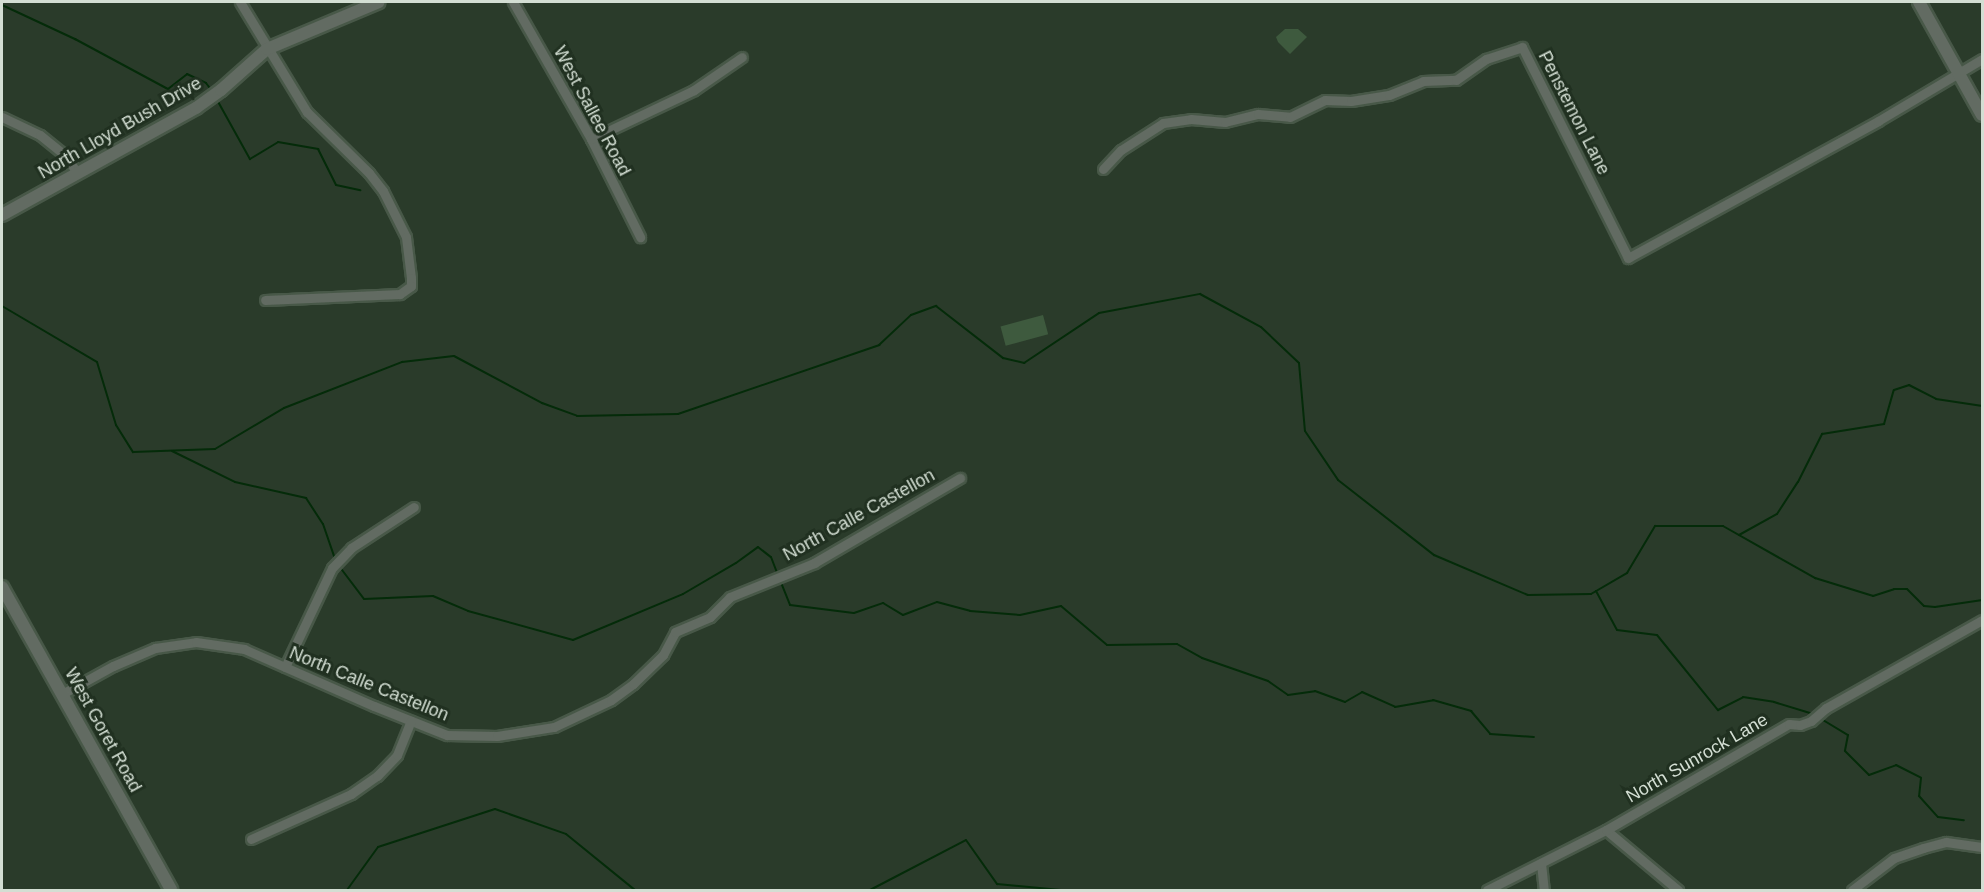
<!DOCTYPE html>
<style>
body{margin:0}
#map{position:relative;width:1984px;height:892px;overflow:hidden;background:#2a3b2a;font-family:Arial,sans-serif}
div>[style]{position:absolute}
.green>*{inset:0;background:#3e5a3e;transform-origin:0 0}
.stream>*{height:2px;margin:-1px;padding:0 1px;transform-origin:1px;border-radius:1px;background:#042b09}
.roads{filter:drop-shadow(2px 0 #485848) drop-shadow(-2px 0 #485848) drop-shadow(0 2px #485848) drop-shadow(0 -2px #485848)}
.minor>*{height:9px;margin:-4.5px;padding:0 4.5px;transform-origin:4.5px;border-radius:4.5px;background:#626b62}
.tertiary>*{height:12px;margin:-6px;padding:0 6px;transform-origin:6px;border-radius:6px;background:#626b62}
span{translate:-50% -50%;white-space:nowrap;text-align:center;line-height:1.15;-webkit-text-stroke:6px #203020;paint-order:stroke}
.street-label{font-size:18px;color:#d3ded3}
.frame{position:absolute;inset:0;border:3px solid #d3ded3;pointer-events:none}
</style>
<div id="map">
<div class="green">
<div style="clip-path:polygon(1285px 29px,1298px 29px,1307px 37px,1290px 54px,1278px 42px,1276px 37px)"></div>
<div style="left:1043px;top:315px;width:20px;height:44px;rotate:75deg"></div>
</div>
<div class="stream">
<div style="left:2px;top:5px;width:81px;rotate:25deg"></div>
<div style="left:75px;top:39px;width:106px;rotate:28.3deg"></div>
<div style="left:168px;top:89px;width:24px;rotate:-38deg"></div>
<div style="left:187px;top:74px;width:21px;rotate:25deg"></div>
<div style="left:206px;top:83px;width:10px;rotate:53deg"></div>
<div style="left:216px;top:98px;width:70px;rotate:60.9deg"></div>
<div style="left:250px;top:159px;width:33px;rotate:-31deg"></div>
<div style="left:278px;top:142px;width:41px;rotate:9.9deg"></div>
<div style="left:318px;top:149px;width:40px;rotate:63.4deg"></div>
<div style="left:336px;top:185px;width:25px;rotate:12deg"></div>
<div style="left:2px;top:306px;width:110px;rotate:30.5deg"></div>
<div style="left:97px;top:362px;width:66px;rotate:73.2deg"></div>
<div style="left:116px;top:425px;width:32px;rotate:58deg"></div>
<div style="left:133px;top:452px;width:82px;rotate:-2.1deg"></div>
<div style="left:215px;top:449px;width:80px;rotate:-30.7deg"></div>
<div style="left:284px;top:408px;width:127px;rotate:-21.3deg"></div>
<div style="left:402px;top:362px;width:52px;rotate:-6.6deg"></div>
<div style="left:454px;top:356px;width:100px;rotate:28.1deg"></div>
<div style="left:542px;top:403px;width:37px;rotate:20deg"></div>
<div style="left:577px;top:416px;width:101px;rotate:-1.1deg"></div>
<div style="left:678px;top:414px;width:213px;rotate:-18.9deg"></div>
<div style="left:879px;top:345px;width:44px;rotate:-43.2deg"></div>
<div style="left:911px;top:315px;width:27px;rotate:-20deg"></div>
<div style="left:936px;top:306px;width:85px;rotate:37.8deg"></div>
<div style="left:1003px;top:358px;width:22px;rotate:13deg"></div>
<div style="left:1024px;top:363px;width:90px;rotate:-33.7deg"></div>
<div style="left:1099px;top:313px;width:103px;rotate:-10.7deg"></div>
<div style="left:1200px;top:294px;width:69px;rotate:28.4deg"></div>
<div style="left:1261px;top:327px;width:52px;rotate:43.5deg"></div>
<div style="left:1299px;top:363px;width:68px;rotate:85deg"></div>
<div style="left:1305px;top:431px;width:59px;rotate:56deg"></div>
<div style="left:1338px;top:480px;width:122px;rotate:38deg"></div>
<div style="left:1434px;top:555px;width:102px;rotate:23.1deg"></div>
<div style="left:1528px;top:595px;width:63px;rotate:-0.9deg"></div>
<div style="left:1591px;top:594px;width:42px;rotate:-30.3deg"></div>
<div style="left:1627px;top:573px;width:55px;rotate:-59.2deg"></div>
<div style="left:1655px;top:526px;width:68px"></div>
<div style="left:1723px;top:526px;width:106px;rotate:29.5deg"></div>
<div style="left:1815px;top:578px;width:61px;rotate:17.2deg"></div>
<div style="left:1873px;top:596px;width:22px;rotate:-18deg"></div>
<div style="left:1894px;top:589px;width:13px"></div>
<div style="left:1907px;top:589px;width:24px;rotate:45deg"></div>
<div style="left:1924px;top:606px;width:11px;rotate:5deg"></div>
<div style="left:1935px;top:607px;width:48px;rotate:-8.5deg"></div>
<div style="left:172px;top:451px;width:70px;rotate:26.2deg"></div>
<div style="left:235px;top:482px;width:73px;rotate:12.7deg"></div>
<div style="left:306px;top:498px;width:31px;rotate:57deg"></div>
<div style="left:323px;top:524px;width:39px;rotate:71deg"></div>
<div style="left:1739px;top:535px;width:43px;rotate:-28.9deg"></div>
<div style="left:1777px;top:514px;width:38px;rotate:-57deg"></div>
<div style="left:1798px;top:482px;width:54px;rotate:-63.4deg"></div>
<div style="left:1822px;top:434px;width:63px;rotate:-9.2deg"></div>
<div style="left:1884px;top:424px;width:35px;rotate:-74deg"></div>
<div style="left:1894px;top:390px;width:16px;rotate:-18deg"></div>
<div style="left:1909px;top:385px;width:30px;rotate:27deg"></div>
<div style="left:1936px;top:399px;width:47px;rotate:8.7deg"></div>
<div style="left:339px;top:566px;width:41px;rotate:52.9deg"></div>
<div style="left:364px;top:599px;width:69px;rotate:-2.5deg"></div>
<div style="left:433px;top:596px;width:38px;rotate:23deg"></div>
<div style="left:468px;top:611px;width:109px;rotate:15.4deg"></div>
<div style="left:573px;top:640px;width:119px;rotate:-22.7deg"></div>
<div style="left:683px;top:594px;width:61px;rotate:-30.3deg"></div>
<div style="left:736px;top:563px;width:27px;rotate:-36deg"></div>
<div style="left:758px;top:547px;width:16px;rotate:38deg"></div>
<div style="left:771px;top:557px;width:19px;rotate:69deg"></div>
<div style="left:780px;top:580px;width:27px;rotate:68deg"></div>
<div style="left:790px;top:605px;width:64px;rotate:7.1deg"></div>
<div style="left:854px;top:613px;width:31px;rotate:-19deg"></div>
<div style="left:883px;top:603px;width:23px;rotate:31deg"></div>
<div style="left:903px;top:615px;width:36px;rotate:-21deg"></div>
<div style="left:937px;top:602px;width:34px;rotate:15deg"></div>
<div style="left:970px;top:611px;width:50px;rotate:4.6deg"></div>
<div style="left:1020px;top:615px;width:42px;rotate:-12.4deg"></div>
<div style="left:1061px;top:606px;width:60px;rotate:40.3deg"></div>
<div style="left:1107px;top:645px;width:70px;rotate:-0.8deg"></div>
<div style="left:1177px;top:644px;width:29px;rotate:29deg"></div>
<div style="left:1202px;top:658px;width:70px;rotate:19.2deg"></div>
<div style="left:1268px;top:681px;width:24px;rotate:35deg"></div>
<div style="left:1288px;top:695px;width:27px;rotate:-8deg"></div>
<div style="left:1315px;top:691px;width:32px;rotate:20deg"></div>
<div style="left:1345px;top:702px;width:20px;rotate:-30deg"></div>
<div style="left:1362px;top:692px;width:36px;rotate:24deg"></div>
<div style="left:1395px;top:707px;width:39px;rotate:-10deg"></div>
<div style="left:1433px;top:700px;width:40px;rotate:16deg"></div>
<div style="left:1471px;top:711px;width:30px;rotate:50deg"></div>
<div style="left:1490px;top:734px;width:44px;rotate:3.9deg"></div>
<div style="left:1596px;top:591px;width:44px;rotate:61.7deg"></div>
<div style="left:1617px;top:630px;width:40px;rotate:7.1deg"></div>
<div style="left:1657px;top:635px;width:97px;rotate:50.9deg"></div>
<div style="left:1718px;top:710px;width:28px;rotate:-27deg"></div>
<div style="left:1743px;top:697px;width:31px;rotate:9deg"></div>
<div style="left:1774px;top:702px;width:41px;rotate:17.1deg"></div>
<div style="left:1818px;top:717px;width:35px;rotate:31deg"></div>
<div style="left:1848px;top:735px;width:16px;rotate:101deg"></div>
<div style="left:1845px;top:751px;width:34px;rotate:45deg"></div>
<div style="left:1869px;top:775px;width:29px;rotate:-20deg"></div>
<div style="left:1896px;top:765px;width:28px;rotate:27deg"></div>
<div style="left:1921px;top:778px;width:18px;rotate:96deg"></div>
<div style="left:1919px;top:796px;width:28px;rotate:48deg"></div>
<div style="left:1938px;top:817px;width:26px;rotate:7deg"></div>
<div style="left:347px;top:890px;width:53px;rotate:-54.2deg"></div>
<div style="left:378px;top:847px;width:123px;rotate:-18deg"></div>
<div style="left:495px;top:809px;width:75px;rotate:19.4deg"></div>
<div style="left:566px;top:834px;width:89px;rotate:39.1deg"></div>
<div style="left:870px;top:890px;width:108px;rotate:-27.5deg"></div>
<div style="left:966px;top:840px;width:54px;rotate:54.8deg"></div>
<div style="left:997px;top:884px;width:64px;rotate:5.4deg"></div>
</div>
<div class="roads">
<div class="minor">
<div style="left:240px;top:2px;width:129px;rotate:58.7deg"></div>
<div style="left:307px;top:112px;width:87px;rotate:44.5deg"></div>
<div style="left:369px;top:173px;width:23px;rotate:52deg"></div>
<div style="left:383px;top:191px;width:51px;rotate:63.4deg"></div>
<div style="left:406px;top:237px;width:41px;rotate:83deg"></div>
<div style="left:411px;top:278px;width:8px;rotate:90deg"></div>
<div style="left:411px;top:286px;width:14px;rotate:144deg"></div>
<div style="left:400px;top:294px;width:135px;rotate:177.5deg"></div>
<div style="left:513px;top:2px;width:158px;rotate:60.3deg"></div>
<div style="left:591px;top:139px;width:110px;rotate:63.4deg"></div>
<div style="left:2px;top:117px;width:42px;rotate:25.3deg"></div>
<div style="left:40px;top:135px;width:33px;rotate:39deg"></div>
<div style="left:66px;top:156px;width:20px;rotate:57deg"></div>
<div style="left:591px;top:139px;width:114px;rotate:-25.4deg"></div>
<div style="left:694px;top:90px;width:58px;rotate:-34.5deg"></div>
<div style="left:1103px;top:169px;width:26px;rotate:-47deg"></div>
<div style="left:1121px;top:150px;width:50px;rotate:-32.7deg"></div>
<div style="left:1163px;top:123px;width:28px;rotate:-8deg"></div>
<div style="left:1191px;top:119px;width:34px;rotate:5deg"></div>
<div style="left:1225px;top:122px;width:34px;rotate:-14deg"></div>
<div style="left:1258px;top:114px;width:32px;rotate:5deg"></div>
<div style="left:1290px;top:117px;width:39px;rotate:-26deg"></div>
<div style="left:1325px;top:100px;width:26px;rotate:2deg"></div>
<div style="left:1351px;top:101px;width:38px;rotate:-9deg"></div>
<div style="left:1389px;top:95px;width:37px;rotate:-22deg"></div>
<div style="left:1423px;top:81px;width:33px;rotate:-2deg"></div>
<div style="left:1456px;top:80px;width:37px;rotate:-35deg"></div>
<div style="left:1486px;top:59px;width:38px;rotate:-18deg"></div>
<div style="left:1522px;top:47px;width:236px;rotate:63.3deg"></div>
<div style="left:1628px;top:258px;width:285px;rotate:-28.7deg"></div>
<div style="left:1878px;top:121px;width:121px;rotate:-30.8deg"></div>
<div style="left:285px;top:667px;width:110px;rotate:-64.6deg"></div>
<div style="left:332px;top:568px;width:28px;rotate:-46deg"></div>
<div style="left:351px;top:548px;width:75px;rotate:-33.1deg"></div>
<div style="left:62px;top:694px;width:58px;rotate:-28.8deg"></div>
<div style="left:113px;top:666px;width:46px;rotate:-23.2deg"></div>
<div style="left:155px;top:648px;width:41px;rotate:-8.3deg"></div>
<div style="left:196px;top:642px;width:49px;rotate:8.3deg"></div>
<div style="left:244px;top:649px;width:142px;rotate:23.7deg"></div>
<div style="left:374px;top:706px;width:79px;rotate:21.7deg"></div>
<div style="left:447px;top:735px;width:50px;rotate:1.1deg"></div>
<div style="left:497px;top:736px;width:58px;rotate:-9deg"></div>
<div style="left:554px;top:727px;width:63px;rotate:-25.3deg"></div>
<div style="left:611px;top:700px;width:27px;rotate:-36deg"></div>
<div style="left:633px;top:684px;width:42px;rotate:-44deg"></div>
<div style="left:663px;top:655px;width:26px;rotate:-62deg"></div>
<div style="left:675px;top:632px;width:38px;rotate:-23deg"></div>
<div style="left:710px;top:617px;width:28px;rotate:-45deg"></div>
<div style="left:730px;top:597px;width:91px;rotate:-22deg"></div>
<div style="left:814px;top:563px;width:169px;rotate:-30.2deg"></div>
<div style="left:1606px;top:830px;width:94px;rotate:39.8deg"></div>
<div style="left:251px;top:839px;width:110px;rotate:-24.2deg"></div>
<div style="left:351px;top:794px;width:32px;rotate:-35deg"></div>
<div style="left:377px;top:776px;width:29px;rotate:-46deg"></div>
<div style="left:397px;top:755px;width:37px;rotate:-68deg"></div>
<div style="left:1541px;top:863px;width:27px;rotate:84deg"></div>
<div style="left:1487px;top:890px;width:133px;rotate:-26.8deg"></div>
<div style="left:1606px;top:830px;width:211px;rotate:-30.1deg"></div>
<div style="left:1789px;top:724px;width:11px;rotate:5deg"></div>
<div style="left:1800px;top:725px;width:12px;rotate:-20deg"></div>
<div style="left:1811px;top:721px;width:20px;rotate:-41deg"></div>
<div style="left:1826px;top:708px;width:179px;rotate:-29.4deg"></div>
<div style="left:1852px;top:890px;width:53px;rotate:-37.3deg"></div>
<div style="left:1894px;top:858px;width:31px;rotate:-19deg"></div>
<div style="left:1923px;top:848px;width:24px;rotate:-15deg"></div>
<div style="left:1946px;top:842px;width:36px;rotate:8deg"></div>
</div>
<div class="tertiary">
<div style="left:1919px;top:2px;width:129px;rotate:60.9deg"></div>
<div style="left:2px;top:215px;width:222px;rotate:-28.9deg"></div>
<div style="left:196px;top:108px;width:31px;rotate:-36deg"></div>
<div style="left:221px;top:90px;width:62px;rotate:-41.7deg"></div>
<div style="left:267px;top:49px;width:121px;rotate:-22.8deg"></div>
<div style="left:2px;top:587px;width:347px;rotate:60.8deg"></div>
</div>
</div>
<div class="street-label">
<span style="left:592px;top:111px;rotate:62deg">West Sallee Road</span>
<span style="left:1574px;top:113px;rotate:63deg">Penstemon Lane</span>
<span style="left:120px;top:128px;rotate:-30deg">North Lloyd Bush Drive</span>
<span style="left:859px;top:515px;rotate:-29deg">North Calle Castellon</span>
<span style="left:369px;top:684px;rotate:22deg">North Calle Castellon</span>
<span style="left:103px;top:730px;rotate:61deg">West Goret Road</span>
<span style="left:1697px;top:758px;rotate:-30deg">North Sunrock Lane</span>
</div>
<div class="frame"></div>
</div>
